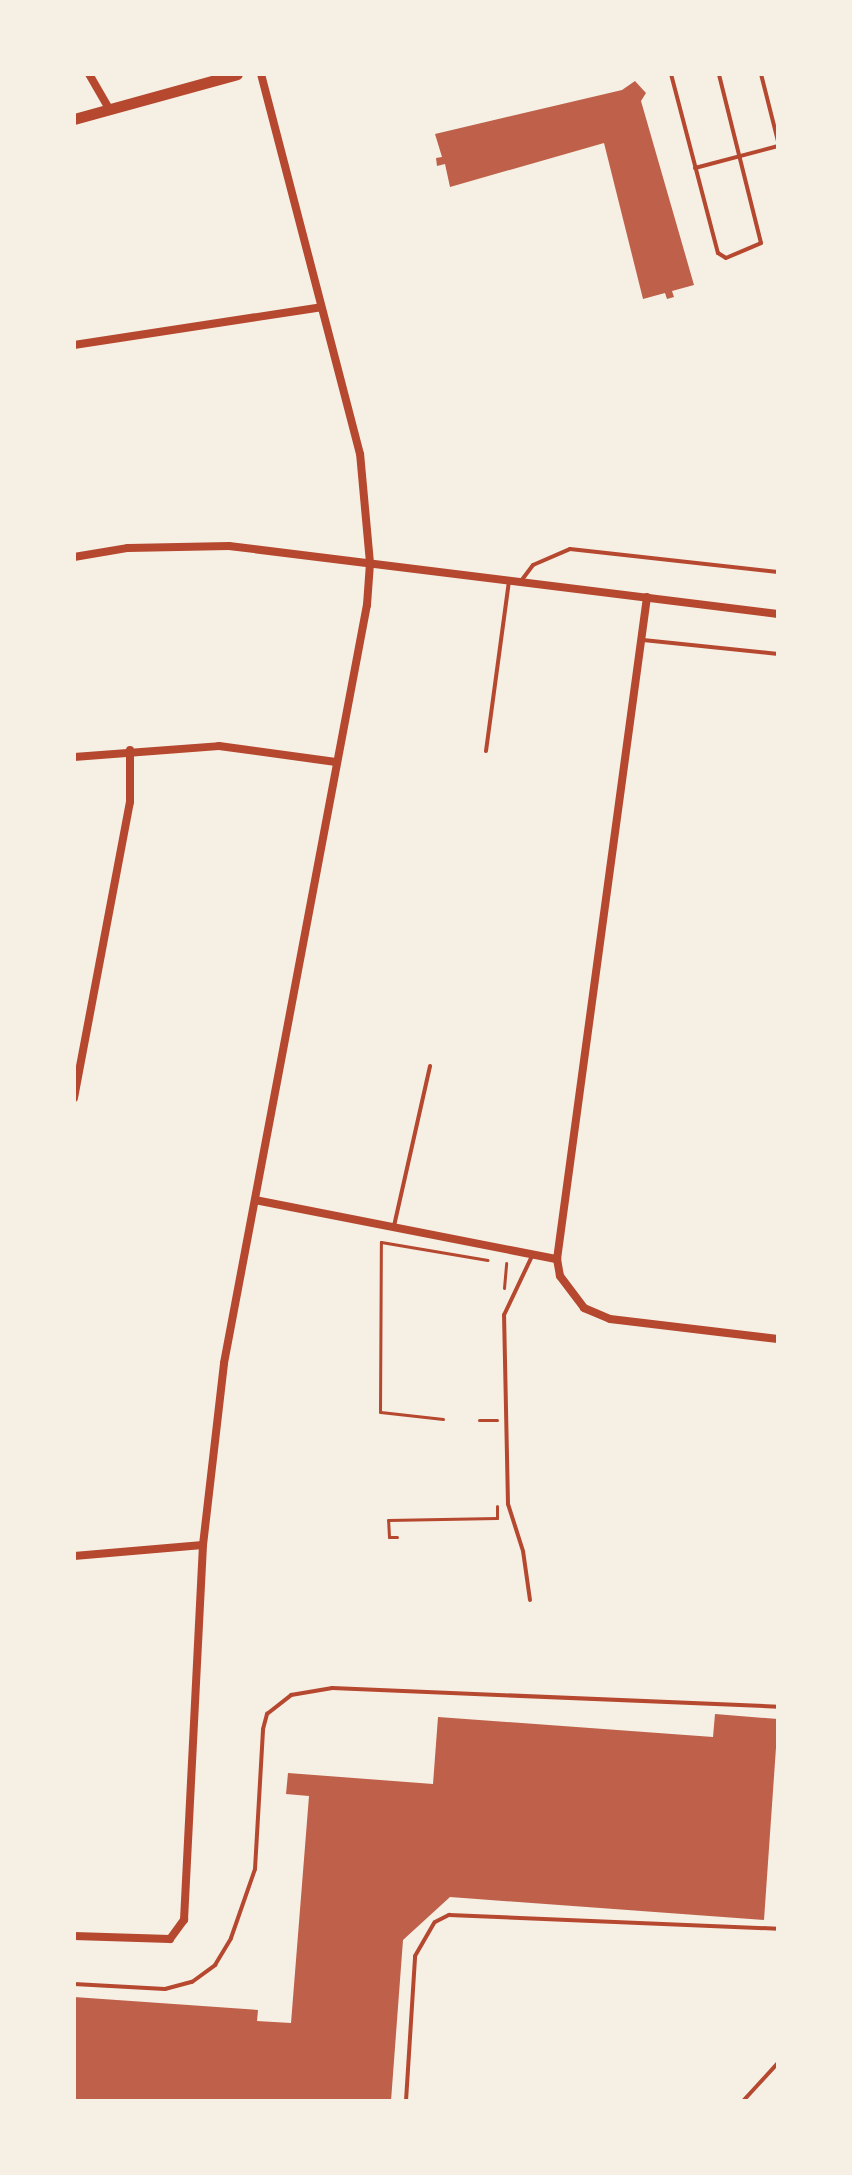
<!DOCTYPE html>
<style>
body{margin:0}
#map{position:relative;width:852px;height:2175px;overflow:hidden;background:#f6efe4;font-family:"Nunito Sans",sans-serif}
div>[style]{position:absolute}
.building>*{inset:0;background:#bf614a}
.path>*{height:3px;margin:-1.5px;padding:0 1.5px;transform-origin:1.5px;border-radius:1.5px;background:#b5482f}
.service>*{height:4px;margin:-2px;padding:0 2px;transform-origin:2px;border-radius:2px;background:#b5482f}
.minor>*{height:8px;margin:-4px;padding:0 4px;transform-origin:4px;border-radius:4px;background:#b5482f}
.tertiary>*{height:11px;margin:-5.5px;padding:0 5.5px;transform-origin:5.5px;border-radius:5.5px;background:#b5482f}
span{translate:-50% -50%;white-space:nowrap;text-align:center;line-height:1.15;-webkit-text-stroke:6px #f6efe4;paint-order:stroke}
.frame{position:absolute;inset:0;border:76px solid #f6efe4;pointer-events:none}
</style>
<div id="map">
<div class="building">
<div style="clip-path:polygon(635px 81px,646px 93px,641px 101px,694px 285px,672px 291px,674px 297px,667px 299px,665px 293px,643px 299px,604px 143px,450px 187px,445px 164px,437px 166px,436px 158px,442px 157px,435px 134px,622px 90px)"></div>
<div style="clip-path:polygon(715px 1714px,778px 1719px,764px 1920px,450px 1897px,403px 1940px,391px 2101px,74px 2101px,74px 1997px,258px 2010px,257px 2021px,291px 2023px,309px 1796px,286px 1794px,288px 1773px,433px 1784px,438px 1717px,713px 1737px)"></div>
</div>
<div class="path">
<div style="left:504px;top:1288px;width:25px;rotate:-85deg"></div>
<div style="left:443px;top:1419px;width:63px;rotate:-173.7deg"></div>
<div style="left:380px;top:1412px;width:170px;rotate:-89.7deg"></div>
<div style="left:381px;top:1242px;width:108px;rotate:9.6deg"></div>
<div style="left:479px;top:1420px;width:18px"></div>
<div style="left:397px;top:1537px;width:8px;rotate:180deg"></div>
<div style="left:389px;top:1537px;width:17px;rotate:-93deg"></div>
<div style="left:388px;top:1520px;width:109px;rotate:-1.1deg"></div>
<div style="left:497px;top:1518px;width:12px;rotate:-90deg"></div>
</div>
<div class="service">
<div style="left:671px;top:74px;width:185px;rotate:75.3deg"></div>
<div style="left:718px;top:253px;width:9px;rotate:32deg"></div>
<div style="left:726px;top:258px;width:38px;rotate:-23deg"></div>
<div style="left:761px;top:243px;width:174px;rotate:-104deg"></div>
<div style="left:761px;top:74px;width:69px;rotate:75.8deg"></div>
<div style="left:695px;top:168px;width:86px;rotate:-14.8deg"></div>
<div style="left:521px;top:581px;width:20px;rotate:-53deg"></div>
<div style="left:533px;top:565px;width:40px;rotate:-23.4deg"></div>
<div style="left:570px;top:549px;width:209px;rotate:6.3deg"></div>
<div style="left:643px;top:640px;width:136px;rotate:5.9deg"></div>
<div style="left:486px;top:751px;width:172px;rotate:-82.3deg"></div>
<div style="left:394px;top:1226px;width:164px;rotate:-77.3deg"></div>
<div style="left:530px;top:1600px;width:49px;rotate:-98.1deg"></div>
<div style="left:523px;top:1551px;width:49px;rotate:-107.7deg"></div>
<div style="left:508px;top:1504px;width:189px;rotate:-91.2deg"></div>
<div style="left:504px;top:1315px;width:65px;rotate:-64.6deg"></div>
<div style="left:74px;top:1984px;width:91px;rotate:3.1deg"></div>
<div style="left:165px;top:1989px;width:28px;rotate:-15deg"></div>
<div style="left:192px;top:1982px;width:29px;rotate:-36deg"></div>
<div style="left:215px;top:1965px;width:31px;rotate:-59deg"></div>
<div style="left:231px;top:1938px;width:73px;rotate:-70.8deg"></div>
<div style="left:255px;top:1869px;width:140px;rotate:-86.7deg"></div>
<div style="left:263px;top:1729px;width:16px;rotate:-75deg"></div>
<div style="left:267px;top:1714px;width:31px;rotate:-38deg"></div>
<div style="left:291px;top:1695px;width:42px;rotate:-9.7deg"></div>
<div style="left:332px;top:1688px;width:446px;rotate:2.4deg"></div>
<div style="left:406px;top:2101px;width:145px;rotate:-86.4deg"></div>
<div style="left:415px;top:1956px;width:39px;rotate:-60deg"></div>
<div style="left:435px;top:1922px;width:16px;rotate:-27deg"></div>
<div style="left:449px;top:1915px;width:329px;rotate:2.4deg"></div>
<div style="left:743px;top:2101px;width:52px;rotate:-47.4deg"></div>
</div>
<div class="minor">
<div style="left:89px;top:74px;width:39px;rotate:60deg"></div>
<div style="left:74px;top:345px;width:250px;rotate:-8.7deg"></div>
<div style="left:74px;top:557px;width:55px;rotate:-9.5deg"></div>
<div style="left:128px;top:548px;width:101px;rotate:-1.1deg"></div>
<div style="left:229px;top:546px;width:553px;rotate:7.06deg"></div>
<div style="left:647px;top:597px;width:668px;rotate:97.74deg"></div>
<div style="left:557px;top:1259px;width:17px;rotate:80deg"></div>
<div style="left:560px;top:1276px;width:40px;rotate:53deg"></div>
<div style="left:584px;top:1308px;width:28px;rotate:23deg"></div>
<div style="left:610px;top:1319px;width:169px;rotate:6.8deg"></div>
<div style="left:74px;top:757px;width:145px;rotate:-4.3deg"></div>
<div style="left:219px;top:746px;width:118px;rotate:7.8deg"></div>
<div style="left:74px;top:1098px;width:301px;rotate:-79.3deg"></div>
<div style="left:130px;top:802px;width:52px;rotate:-90deg"></div>
<div style="left:255px;top:1200px;width:308px;rotate:11.1deg"></div>
<div style="left:74px;top:1556px;width:129px;rotate:-4.9deg"></div>
<div style="left:74px;top:1936px;width:96px;rotate:1.8deg"></div>
<div style="left:170px;top:1939px;width:24px;rotate:-54deg"></div>
<div style="left:184px;top:1920px;width:375px;rotate:-87.1deg"></div>
<div style="left:203px;top:1545px;width:183px;rotate:-83.4deg"></div>
<div style="left:224px;top:1363px;width:771px;rotate:-79.32deg"></div>
<div style="left:367px;top:605px;width:42px;rotate:-85.9deg"></div>
<div style="left:370px;top:563px;width:109px;rotate:-95.2deg"></div>
<div style="left:360px;top:454px;width:393px;rotate:-104.6deg"></div>
</div>
<div class="tertiary">
<div style="left:74px;top:119px;width:169px;rotate:-15.4deg"></div>
</div>
<div class="frame"></div>
</div>
